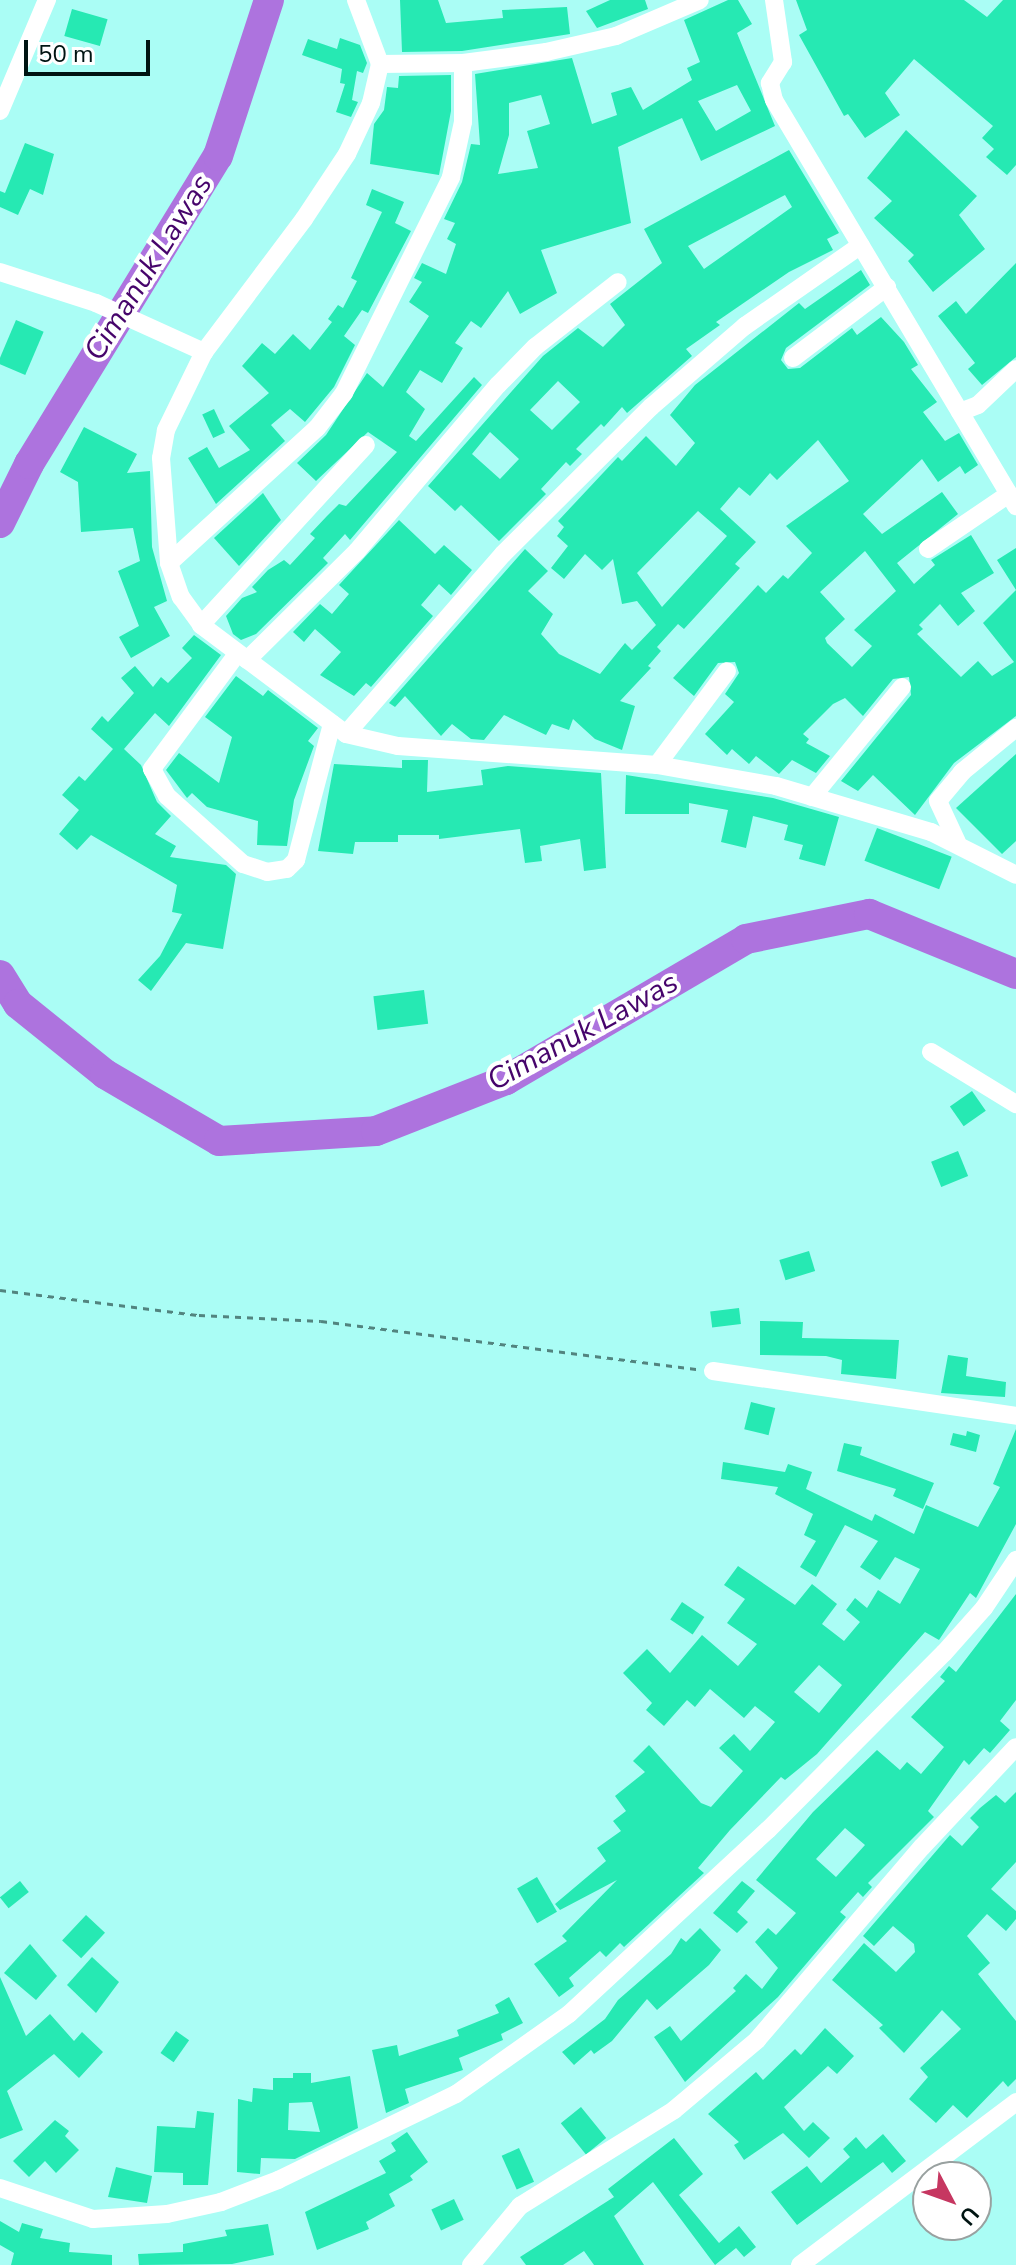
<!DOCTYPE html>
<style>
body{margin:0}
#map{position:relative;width:1016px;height:2265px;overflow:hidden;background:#aafdf5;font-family:"Nunito Sans",sans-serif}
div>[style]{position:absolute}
.river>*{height:30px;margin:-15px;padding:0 15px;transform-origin:15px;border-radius:15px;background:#ad73de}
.building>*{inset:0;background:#26e9b3;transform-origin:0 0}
.path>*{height:3px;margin-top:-1.5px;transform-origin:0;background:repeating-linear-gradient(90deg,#52847f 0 6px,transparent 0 12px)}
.minor>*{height:18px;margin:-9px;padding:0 9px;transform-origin:9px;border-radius:9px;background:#fff}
span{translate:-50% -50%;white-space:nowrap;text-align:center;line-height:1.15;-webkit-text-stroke:8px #fff;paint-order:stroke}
.water-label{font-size:30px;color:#46046b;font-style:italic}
.north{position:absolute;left:912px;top:2161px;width:80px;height:80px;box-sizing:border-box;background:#fff;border:2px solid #99a1a0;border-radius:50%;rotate:131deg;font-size:22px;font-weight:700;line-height:32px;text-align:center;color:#001412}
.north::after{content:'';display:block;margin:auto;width:28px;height:36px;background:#c63761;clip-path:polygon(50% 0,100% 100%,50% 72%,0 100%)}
.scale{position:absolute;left:24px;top:40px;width:126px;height:36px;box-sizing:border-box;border:4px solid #001412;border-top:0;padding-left:10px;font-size:24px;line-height:28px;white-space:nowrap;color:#001412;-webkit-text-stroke:6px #fff;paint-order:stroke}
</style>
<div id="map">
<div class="river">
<div style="left:0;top:523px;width:66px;rotate:-63.8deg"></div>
<div style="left:29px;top:464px;width:361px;rotate:-58.5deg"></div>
<div style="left:218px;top:156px;width:164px;rotate:-71.9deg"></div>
<div style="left:0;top:975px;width:34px;rotate:58deg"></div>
<div style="left:18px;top:1004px;width:112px;rotate:38.8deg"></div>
<div style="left:105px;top:1074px;width:132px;rotate:30.4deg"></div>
<div style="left:219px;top:1141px;width:157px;rotate:-3.6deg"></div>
<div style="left:376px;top:1131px;width:140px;rotate:-21.4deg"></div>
<div style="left:506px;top:1080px;width:278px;rotate:-30.4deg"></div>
<div style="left:746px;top:939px;width:126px;rotate:-11.5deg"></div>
<div style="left:869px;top:914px;width:159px;rotate:22.2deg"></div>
</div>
<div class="building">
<div style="clip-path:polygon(400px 0,438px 0,446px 23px,503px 18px,502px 10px,567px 7px,570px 34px,462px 51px,402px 52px)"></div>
<div style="clip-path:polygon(610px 0,645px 0,648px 9px,597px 28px,586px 11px)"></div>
<div style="clip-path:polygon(evenodd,728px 0,738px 0,752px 24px,737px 33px,775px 126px,701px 161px,682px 118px,618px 147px,631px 223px,541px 250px,557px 293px,520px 314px,508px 291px,481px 328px,471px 321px,455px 343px,463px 348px,442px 383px,420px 370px,406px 392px,425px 409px,409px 436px,416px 441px,474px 377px,482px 385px,350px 540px,345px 534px,323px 558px,328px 563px,256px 634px,241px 640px,233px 634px,226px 616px,242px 598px,257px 592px,252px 587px,268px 570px,284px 560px,290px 565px,315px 538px,310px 534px,327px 516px,339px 504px,346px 506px,397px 452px,368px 432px,316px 481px,297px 463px,326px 435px,367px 373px,383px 387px,429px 316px,409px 302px,422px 282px,414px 278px,422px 263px,446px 274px,456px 244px,447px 239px,455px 223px,444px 219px,462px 182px,471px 144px,480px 145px,475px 74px,572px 58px,592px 124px,617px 115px,611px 93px,631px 87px,643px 110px,692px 80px,687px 68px,700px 62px,684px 20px,728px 0,737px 85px,751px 111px,716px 131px,698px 101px,737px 85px,728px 0,541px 95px,550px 124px,527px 131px,538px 168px,498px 174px,509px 135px,509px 103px,541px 95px)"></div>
<div style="clip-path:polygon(796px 0,964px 0,987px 17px,1003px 0,1016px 0,1016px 165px,1007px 175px,986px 157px,994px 149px,982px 138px,993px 126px,914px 59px,885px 93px,900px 115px,865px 138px,848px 114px,844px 116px,799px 35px,807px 30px)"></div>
<div style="left:72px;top:9px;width:37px;height:28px;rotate:16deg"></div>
<div style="clip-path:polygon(340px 38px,360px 45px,367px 63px,363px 73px,357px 71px,352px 100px,358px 102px,351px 117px,336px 112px,345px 84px,340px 83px,342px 69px,302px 55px,308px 39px,337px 49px)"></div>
<div style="clip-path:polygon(451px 75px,451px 111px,439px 175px,370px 164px,374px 124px,384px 110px,387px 87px,398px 88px,399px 76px)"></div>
<div style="clip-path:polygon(906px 130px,977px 196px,959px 215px,985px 249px,933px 292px,908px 261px,914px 255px,874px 218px,892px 201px,867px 178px)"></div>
<div style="clip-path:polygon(25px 143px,54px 154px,43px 195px,30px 189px,18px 215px,0 207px,0 191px,5px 193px)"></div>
<div style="clip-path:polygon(evenodd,789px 150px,839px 233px,827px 239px,833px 250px,789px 272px,716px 322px,720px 325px,686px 349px,692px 356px,627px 413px,622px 407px,604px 427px,601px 424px,576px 449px,582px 454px,570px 466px,566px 462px,541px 489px,546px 494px,499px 541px,461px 505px,455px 511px,428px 486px,543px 356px,578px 328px,603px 347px,625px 325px,610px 304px,662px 263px,644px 229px,789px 150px,785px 195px,792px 207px,704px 269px,688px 246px,785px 195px,789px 150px,558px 381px,580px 402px,552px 430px,530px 410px,558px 381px,789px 150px,490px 432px,519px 459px,500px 479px,472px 454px,490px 432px)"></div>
<div style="clip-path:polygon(372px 189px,404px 202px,395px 223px,411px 231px,368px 313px,362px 310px,344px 336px,355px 345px,334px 387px,305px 422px,290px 409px,271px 425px,285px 441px,216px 504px,188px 458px,207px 447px,219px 468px,250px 450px,229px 426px,269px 393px,242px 366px,262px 343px,275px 354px,293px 334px,310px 350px,332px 322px,328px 319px,338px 305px,343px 308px,357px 281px,351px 278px,382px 212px,366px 205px)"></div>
<div style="clip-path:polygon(1016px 263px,1016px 357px,982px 385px,968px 369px,975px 363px,938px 316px,956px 301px,966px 314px)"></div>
<div style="clip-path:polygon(evenodd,861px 270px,870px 285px,786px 348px,781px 360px,788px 369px,800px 368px,852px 328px,857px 335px,881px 317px,904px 342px,918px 365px,911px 369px,937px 402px,923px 412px,945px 441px,959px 433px,978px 465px,965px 474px,960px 466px,938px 482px,922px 459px,863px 514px,882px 534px,942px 492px,958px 514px,897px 563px,914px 584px,935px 565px,931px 560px,971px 535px,994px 573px,961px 593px,975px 611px,958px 626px,940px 604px,919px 625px,923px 629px,917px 634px,961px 677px,978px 661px,992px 676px,1014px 662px,983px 623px,1016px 590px,997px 560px,1016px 548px,1016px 716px,954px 763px,915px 815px,873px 775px,858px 791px,841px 781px,911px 695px,909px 677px,893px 679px,863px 716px,845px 698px,833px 704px,803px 734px,809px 739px,806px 743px,830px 756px,816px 773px,792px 760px,779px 774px,756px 756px,749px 764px,732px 749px,727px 755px,705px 734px,734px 702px,725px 694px,739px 673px,735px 662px,718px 663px,694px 696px,673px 678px,758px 585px,766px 593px,783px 575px,788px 579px,812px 553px,786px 526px,849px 481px,818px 440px,777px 480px,770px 473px,750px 496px,739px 487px,720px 509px,756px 542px,735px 564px,740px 568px,684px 629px,678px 624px,657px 647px,661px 651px,648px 666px,651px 668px,620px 701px,635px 706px,622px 750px,595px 739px,573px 719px,569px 730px,552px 724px,546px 735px,504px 715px,484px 740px,471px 739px,452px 724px,441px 736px,405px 696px,395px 707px,389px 703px,525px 549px,548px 571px,528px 591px,553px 614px,541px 634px,559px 654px,600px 674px,625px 643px,632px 650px,656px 625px,637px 601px,622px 604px,613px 559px,602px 570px,585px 554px,564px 579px,551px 568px,568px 546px,557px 536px,564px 527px,558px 521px,618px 457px,622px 461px,646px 436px,676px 466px,695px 443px,670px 415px,695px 385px,799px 303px,805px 309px,861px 270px,698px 511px,727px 536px,662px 607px,637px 573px,698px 511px,861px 270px,865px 551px,896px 591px,854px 630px,872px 646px,852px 667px,827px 643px,825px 638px,845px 619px,820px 592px,865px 551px)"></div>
<div style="left:16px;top:320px;width:30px;height:47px;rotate:23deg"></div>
<div style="left:214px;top:409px;width:26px;height:13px;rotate:65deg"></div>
<div style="clip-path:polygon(84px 427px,137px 454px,127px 473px,150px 471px,152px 547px,167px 601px,154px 607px,170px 636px,131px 658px,119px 637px,139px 626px,118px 571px,140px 561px,133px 528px,81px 532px,78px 482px,60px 472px)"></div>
<div style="clip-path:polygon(263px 493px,281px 520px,239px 566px,214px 538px)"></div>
<div style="clip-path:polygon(399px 520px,435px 554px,444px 545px,472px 570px,451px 595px,439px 584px,421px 605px,433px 616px,371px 687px,366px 683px,354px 696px,320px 675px,341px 652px,315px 629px,304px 642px,293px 632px,320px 604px,332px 614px,349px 594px,339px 585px)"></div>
<div style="clip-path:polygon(194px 635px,221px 655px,169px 726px,155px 713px,124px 749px,141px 765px,157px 802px,171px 816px,155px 834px,176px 846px,170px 857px,226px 865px,236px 874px,223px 949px,186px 943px,151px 991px,138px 980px,160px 956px,182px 914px,172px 912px,177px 885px,91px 835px,77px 850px,59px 834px,79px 810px,62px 795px,79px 776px,85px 781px,113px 749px,91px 729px,102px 716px,108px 722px,134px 693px,121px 678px,135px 666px,153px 687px,161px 677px,168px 683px,192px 658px,182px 648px)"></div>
<div style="clip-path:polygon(236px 676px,263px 696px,268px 690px,318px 728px,308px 741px,314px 746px,294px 800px,287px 846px,257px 845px,258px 821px,207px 807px,192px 793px,187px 798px,166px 770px,179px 753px,219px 783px,232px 737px,205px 717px)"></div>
<div style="clip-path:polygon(1016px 754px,1016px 841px,1002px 854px,956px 808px)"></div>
<div style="clip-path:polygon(402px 760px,428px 760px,427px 792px,483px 785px,481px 770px,508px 766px,601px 773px,606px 868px,584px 871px,580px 839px,540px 846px,542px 861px,525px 863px,520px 829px,439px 839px,439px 835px,398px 835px,398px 842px,355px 842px,353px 854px,318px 851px,334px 764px,402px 768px)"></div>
<div style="clip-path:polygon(626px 775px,773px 798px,839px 817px,825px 866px,799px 859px,803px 845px,784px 840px,788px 825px,753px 816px,746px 848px,721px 842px,728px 810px,689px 803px,689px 814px,625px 814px)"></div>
<div style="left:877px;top:828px;width:80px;height:35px;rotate:21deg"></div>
<div style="left:424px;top:990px;width:34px;height:51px;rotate:83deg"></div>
<div style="left:972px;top:1091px;width:24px;height:27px;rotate:55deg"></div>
<div style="left:958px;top:1151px;width:27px;height:29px;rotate:68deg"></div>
<div style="left:809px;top:1251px;width:21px;height:31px;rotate:73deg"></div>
<div style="left:739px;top:1308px;width:16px;height:29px;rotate:83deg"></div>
<div style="clip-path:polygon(760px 1321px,803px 1322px,802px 1338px,899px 1340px,896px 1379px,841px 1374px,842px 1360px,826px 1356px,760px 1355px)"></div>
<div style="clip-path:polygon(948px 1355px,968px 1358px,966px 1376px,1006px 1382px,1005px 1397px,941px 1393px)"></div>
<div style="left:751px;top:1402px;width:25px;height:28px;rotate:14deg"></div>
<div style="clip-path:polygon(evenodd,1016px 1429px,1016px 1524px,976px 1598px,970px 1593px,939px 1640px,925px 1632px,817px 1754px,785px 1780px,781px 1777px,730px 1830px,698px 1868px,704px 1873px,624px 1947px,620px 1943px,606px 1957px,600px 1951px,569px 1978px,574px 1986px,559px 1997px,534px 1964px,567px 1941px,562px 1936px,617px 1880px,560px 1910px,555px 1904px,606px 1861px,597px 1848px,621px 1831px,613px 1821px,626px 1811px,615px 1796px,645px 1772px,633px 1761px,649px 1745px,701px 1803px,711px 1807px,743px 1771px,719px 1748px,734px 1734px,750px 1751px,775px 1722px,755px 1706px,744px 1718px,710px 1689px,695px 1707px,687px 1700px,664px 1726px,646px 1710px,652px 1703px,623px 1673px,647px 1649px,670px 1673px,702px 1635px,738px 1666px,757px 1644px,727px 1623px,745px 1599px,724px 1585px,738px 1566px,795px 1605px,812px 1584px,837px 1604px,822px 1624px,844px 1641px,860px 1622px,846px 1610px,855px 1598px,867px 1608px,878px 1590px,900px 1604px,920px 1569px,895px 1557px,880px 1580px,860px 1567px,878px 1541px,845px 1525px,816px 1577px,800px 1567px,816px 1541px,804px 1535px,813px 1514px,775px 1494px,778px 1487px,721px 1479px,723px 1462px,785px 1472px,788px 1464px,812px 1472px,806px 1489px,872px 1521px,875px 1514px,914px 1534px,926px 1505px,978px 1527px,1000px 1487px,993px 1484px,1016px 1429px,819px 1665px,842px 1685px,819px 1713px,794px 1692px,819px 1665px)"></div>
<div style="clip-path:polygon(967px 1431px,980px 1435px,976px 1452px,950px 1445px,953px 1433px,966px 1436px)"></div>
<div style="clip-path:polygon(844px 1443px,862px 1447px,860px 1455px,934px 1483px,923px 1509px,893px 1496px,896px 1489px,837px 1471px)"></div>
<div style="clip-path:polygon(evenodd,1016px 1594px,1016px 1700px,1000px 1721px,1010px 1730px,990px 1753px,984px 1748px,969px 1765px,964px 1760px,928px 1811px,934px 1817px,868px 1883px,872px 1887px,863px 1897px,858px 1892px,840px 1912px,846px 1917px,778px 1997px,685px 2082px,654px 2037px,670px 2026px,681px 2041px,736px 1991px,733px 1988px,746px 1974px,762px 1989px,778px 1968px,755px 1942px,768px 1928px,776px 1935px,796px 1913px,756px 1880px,813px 1812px,877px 1750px,900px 1770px,907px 1762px,921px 1774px,944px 1747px,911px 1717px,945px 1681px,940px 1677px,949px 1666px,956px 1672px,1016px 1594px,845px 1828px,865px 1845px,836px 1877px,816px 1859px,845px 1828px)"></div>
<div style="left:682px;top:1602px;width:27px;height:21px;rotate:34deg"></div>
<div style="clip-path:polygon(1016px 1792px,1016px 1862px,991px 1889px,1016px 1911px,1016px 1919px,1006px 1931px,987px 1914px,967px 1936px,990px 1963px,978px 1974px,1016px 2021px,1016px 2079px,1008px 2087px,1003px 2081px,967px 2118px,953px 2105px,936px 2123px,909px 2099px,928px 2077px,920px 2068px,961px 2029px,942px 2010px,904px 2053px,879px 2028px,883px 2025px,832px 1980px,864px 1943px,896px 1972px,915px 1952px,914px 1944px,893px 1926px,874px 1946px,863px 1936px,950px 1835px,962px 1846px,979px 1827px,970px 1818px,980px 1808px,996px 1795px,1005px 1803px)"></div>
<div style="left:537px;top:1877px;width:40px;height:23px;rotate:60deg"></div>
<div style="left:20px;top:1881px;width:14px;height:26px;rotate:51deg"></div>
<div style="clip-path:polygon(742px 1881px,755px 1891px,737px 1912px,748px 1922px,737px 1933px,713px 1913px)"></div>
<div style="left:86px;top:1915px;width:26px;height:35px;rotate:43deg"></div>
<div style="clip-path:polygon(700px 1928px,721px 1950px,709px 1965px,657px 2010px,647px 1999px,612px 2041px,594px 2054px,591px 2050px,574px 2065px,562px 2052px,605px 2019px,618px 2000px,671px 1954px,681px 1938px,686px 1942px)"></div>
<div style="clip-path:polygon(30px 1944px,57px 1976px,36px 2000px,4px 1973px)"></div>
<div style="clip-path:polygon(92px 1957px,119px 1982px,96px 2013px,67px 1985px)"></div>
<div style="clip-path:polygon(0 1977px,26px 2036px,50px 2014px,74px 2041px,82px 2032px,103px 2052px,79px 2078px,54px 2054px,7px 2091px,23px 2130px,0 2139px)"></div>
<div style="clip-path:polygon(509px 1997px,523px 2023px,501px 2034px,503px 2040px,459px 2058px,463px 2070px,405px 2089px,409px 2103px,386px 2113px,372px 2050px,397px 2045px,399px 2056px,459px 2036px,457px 2030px,499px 2013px,495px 2005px)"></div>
<div style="clip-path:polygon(825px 2028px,854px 2056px,837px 2074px,828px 2066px,784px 2107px,804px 2131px,813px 2122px,830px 2138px,809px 2158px,783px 2133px,744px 2160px,734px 2145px,739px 2142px,708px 2114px,756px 2072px,763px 2080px,795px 2049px,801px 2055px)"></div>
<div style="left:176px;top:2031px;width:16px;height:27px;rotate:35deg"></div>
<div style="clip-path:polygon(evenodd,293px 2073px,311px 2073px,311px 2083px,350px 2076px,358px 2128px,295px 2159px,261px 2158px,260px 2174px,237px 2172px,238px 2099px,252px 2102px,253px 2088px,273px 2090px,273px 2078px,293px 2078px,293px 2073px,312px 2102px,320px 2132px,288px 2130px,289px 2103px,312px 2102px)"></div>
<div style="left:581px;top:2107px;width:40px;height:26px;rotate:51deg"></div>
<div style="clip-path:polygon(197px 2111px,214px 2113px,208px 2185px,183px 2185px,183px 2173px,154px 2172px,157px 2126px,195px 2128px)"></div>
<div style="clip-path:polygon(55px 2120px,69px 2131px,65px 2136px,79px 2150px,56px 2173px,45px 2161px,29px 2177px,13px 2161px)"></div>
<div style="clip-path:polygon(407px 2132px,428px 2162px,410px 2176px,413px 2180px,389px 2194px,395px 2206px,366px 2222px,369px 2229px,317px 2250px,305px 2212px,386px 2173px,379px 2161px,396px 2151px,391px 2143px)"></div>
<div style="clip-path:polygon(883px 2134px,906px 2161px,892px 2173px,883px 2162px,797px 2225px,771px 2192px,807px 2166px,821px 2183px,850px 2157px,843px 2149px,856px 2137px,866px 2149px)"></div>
<div style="clip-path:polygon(674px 2138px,703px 2174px,679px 2195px,719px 2243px,739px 2226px,756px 2247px,744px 2257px,736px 2248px,715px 2265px,653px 2182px,614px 2216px,644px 2265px,594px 2265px,584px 2251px,563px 2265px,526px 2265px,520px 2257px,614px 2197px,608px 2189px)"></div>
<div style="left:519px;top:2148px;width:37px;height:19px;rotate:66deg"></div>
<div style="clip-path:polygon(116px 2167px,152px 2176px,147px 2203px,108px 2197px)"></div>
<div style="left:454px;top:2199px;width:23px;height:25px;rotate:65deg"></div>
<div style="clip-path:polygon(0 2221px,19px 2232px,22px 2223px,43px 2229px,40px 2238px,70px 2243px,69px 2252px,112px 2255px,112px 2265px,11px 2265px,14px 2253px,0 2245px)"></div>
<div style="clip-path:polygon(268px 2224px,274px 2255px,232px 2264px,139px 2265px,138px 2254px,183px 2252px,183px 2244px,227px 2236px,225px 2230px)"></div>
</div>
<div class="path">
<div style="left:0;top:1290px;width:201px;rotate:7.2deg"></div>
<div style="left:199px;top:1315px;width:122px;rotate:2.8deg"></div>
<div style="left:321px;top:1321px;width:380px;rotate:7.3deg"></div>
</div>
<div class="minor">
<div style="left:356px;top:0;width:68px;rotate:69.4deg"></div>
<div style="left:380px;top:64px;width:40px;rotate:103deg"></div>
<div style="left:371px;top:103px;width:56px;rotate:115.2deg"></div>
<div style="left:347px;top:154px;width:78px;rotate:123.5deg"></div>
<div style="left:304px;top:219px;width:166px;rotate:126.9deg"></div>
<div style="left:204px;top:352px;width:87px;rotate:116deg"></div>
<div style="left:166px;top:430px;width:28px;rotate:100deg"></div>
<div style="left:161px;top:458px;width:105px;rotate:85.6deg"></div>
<div style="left:169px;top:563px;width:36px;rotate:71deg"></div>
<div style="left:181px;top:597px;width:34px;rotate:54deg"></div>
<div style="left:201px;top:625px;width:181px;rotate:36.9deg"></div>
<div style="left:346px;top:734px;width:53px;rotate:13deg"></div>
<div style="left:398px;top:746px;width:260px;rotate:4.2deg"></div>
<div style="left:657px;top:765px;width:121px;rotate:10deg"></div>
<div style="left:776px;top:786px;width:162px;rotate:16.5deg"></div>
<div style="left:931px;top:832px;width:95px;rotate:26.8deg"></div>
<div style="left:774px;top:0;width:63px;rotate:81.7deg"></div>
<div style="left:783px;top:62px;width:25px;rotate:122deg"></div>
<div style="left:770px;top:83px;width:17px;rotate:77deg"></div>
<div style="left:774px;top:100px;width:473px;rotate:59.2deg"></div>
<div style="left:380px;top:64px;width:83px;rotate:-0.7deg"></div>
<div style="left:463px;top:63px;width:84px;rotate:-7.5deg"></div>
<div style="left:546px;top:52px;width:72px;rotate:-12.9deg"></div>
<div style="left:616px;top:36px;width:91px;rotate:-23.2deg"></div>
<div style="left:0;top:111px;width:121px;rotate:-67.1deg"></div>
<div style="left:0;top:272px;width:101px;rotate:17.9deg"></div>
<div style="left:96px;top:303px;width:119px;rotate:24.4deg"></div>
<div style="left:793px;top:358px;width:118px;rotate:-37.1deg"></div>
<div style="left:960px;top:412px;width:19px;rotate:-21deg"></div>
<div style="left:978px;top:405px;width:52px;rotate:-43.5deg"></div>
<div style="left:928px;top:549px;width:98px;rotate:-34.2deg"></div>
<div style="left:169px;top:563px;width:200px;rotate:-42.4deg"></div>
<div style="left:317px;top:428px;width:44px;rotate:-52.4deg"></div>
<div style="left:344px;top:393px;width:241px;rotate:-63.6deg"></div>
<div style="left:451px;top:177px;width:56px;rotate:-77.7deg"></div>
<div style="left:463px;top:122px;width:59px;rotate:-90deg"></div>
<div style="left:201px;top:625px;width:244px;rotate:-47.5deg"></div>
<div style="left:237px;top:654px;width:143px;rotate:126.5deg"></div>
<div style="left:152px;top:769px;width:31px;rotate:61deg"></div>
<div style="left:167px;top:796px;width:102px;rotate:41.8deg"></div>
<div style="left:243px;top:864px;width:25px;rotate:18deg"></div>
<div style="left:267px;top:872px;width:20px;rotate:-9deg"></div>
<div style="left:287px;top:869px;width:13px;rotate:-45deg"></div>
<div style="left:296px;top:860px;width:141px;rotate:-75.2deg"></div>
<div style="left:247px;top:660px;width:155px;rotate:-44.7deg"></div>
<div style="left:357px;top:551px;width:218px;rotate:-49.7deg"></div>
<div style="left:498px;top:385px;width:53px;rotate:-45.8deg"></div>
<div style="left:535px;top:347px;width:105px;rotate:-38.1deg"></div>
<div style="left:346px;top:734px;width:239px;rotate:-48.9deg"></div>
<div style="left:503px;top:554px;width:209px;rotate:-44.8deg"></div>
<div style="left:651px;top:407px;width:124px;rotate:-40.8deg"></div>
<div style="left:745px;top:326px;width:141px;rotate:-34.9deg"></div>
<div style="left:657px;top:765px;width:117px;rotate:-53.3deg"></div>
<div style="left:812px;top:797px;width:142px;rotate:-50.7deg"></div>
<div style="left:957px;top:842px;width:45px;rotate:-114.9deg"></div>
<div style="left:938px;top:801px;width:38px;rotate:-50deg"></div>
<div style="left:962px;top:772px;width:70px;rotate:-39.2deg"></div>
<div style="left:931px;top:1052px;width:100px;rotate:31.5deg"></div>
<div style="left:713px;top:1371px;width:306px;rotate:8.4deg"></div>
<div style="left:0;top:2188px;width:98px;rotate:18.4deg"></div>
<div style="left:93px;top:2219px;width:74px;rotate:-3.9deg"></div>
<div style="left:167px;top:2214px;width:55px;rotate:-12.5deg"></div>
<div style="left:221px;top:2202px;width:61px;rotate:-21.1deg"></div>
<div style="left:278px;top:2180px;width:198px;rotate:-25.8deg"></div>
<div style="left:456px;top:2094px;width:138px;rotate:-35.3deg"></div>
<div style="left:569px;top:2014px;width:271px;rotate:-42.8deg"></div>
<div style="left:768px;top:1830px;width:250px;rotate:-45.2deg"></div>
<div style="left:944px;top:1653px;width:60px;rotate:-48.4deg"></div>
<div style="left:984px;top:1608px;width:58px;rotate:-56.3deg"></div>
<div style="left:471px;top:2265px;width:77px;rotate:-50.3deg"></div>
<div style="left:520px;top:2206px;width:181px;rotate:-31.9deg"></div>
<div style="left:674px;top:2110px;width:109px;rotate:-40.1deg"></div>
<div style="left:757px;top:2040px;width:254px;rotate:-49.5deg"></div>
<div style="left:922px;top:1847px;width:137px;rotate:-46.8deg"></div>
<div style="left:800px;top:2265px;width:271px;rotate:-37deg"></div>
</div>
<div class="water-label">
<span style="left:149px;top:268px;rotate:-58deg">Cimanuk Lawas</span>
<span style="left:583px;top:1032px;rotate:-29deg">Cimanuk Lawas</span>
</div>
<div class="north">U</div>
<div class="scale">50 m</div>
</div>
